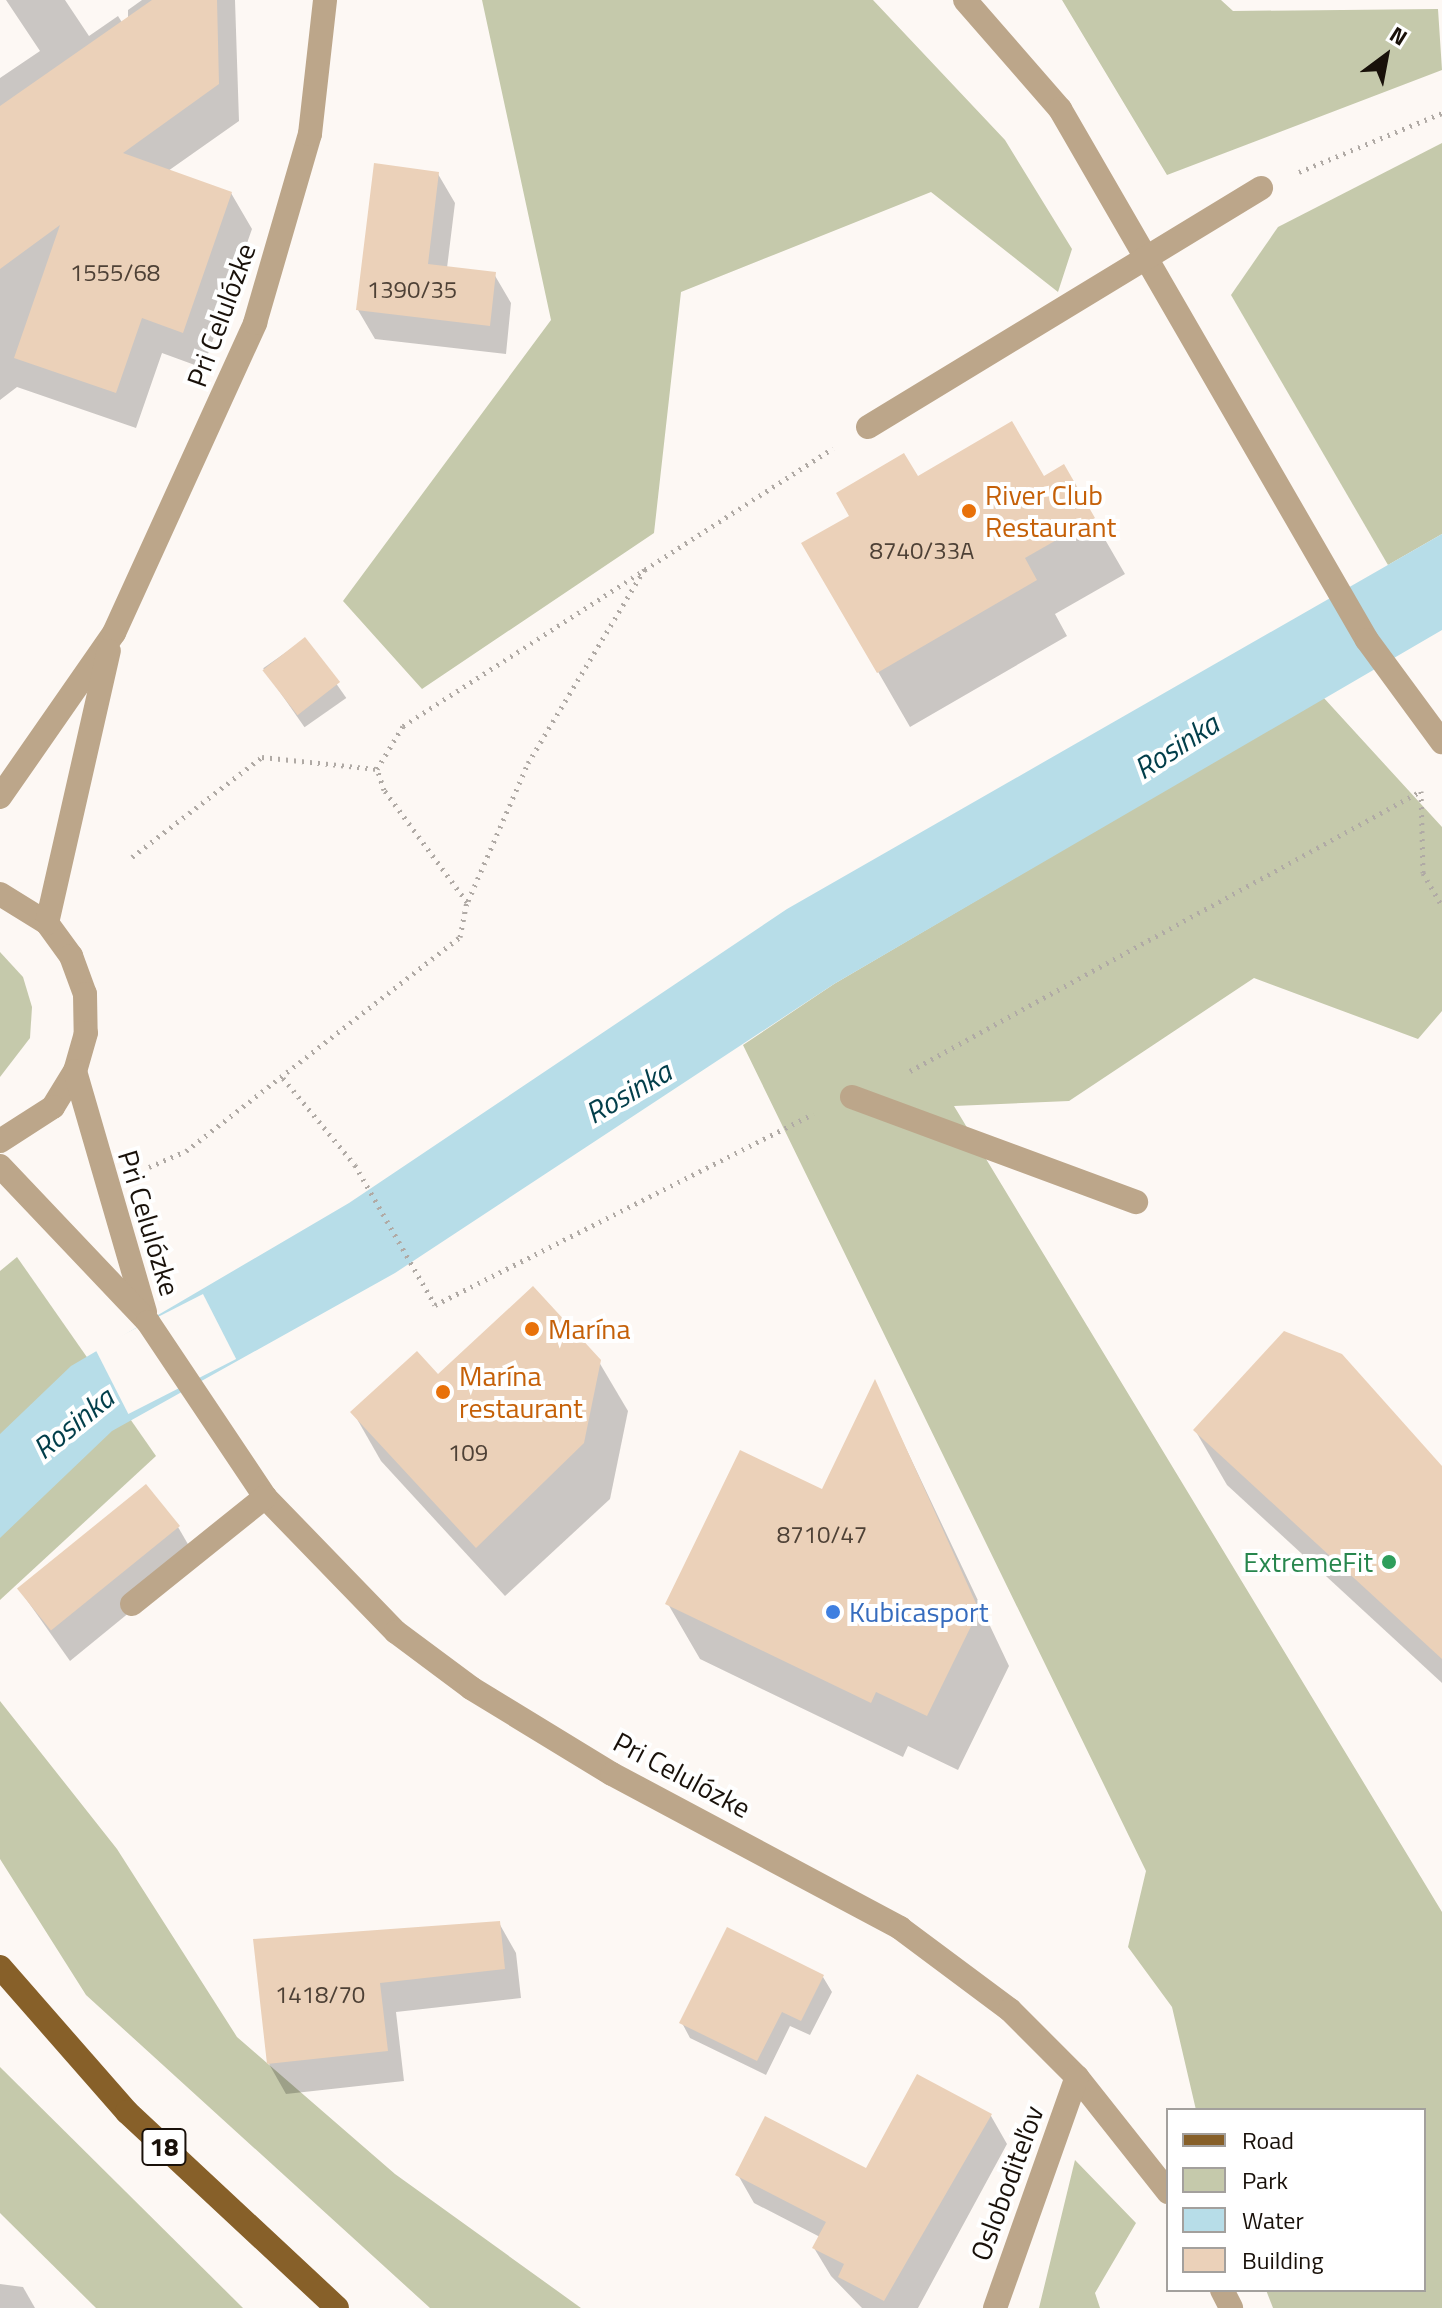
<!DOCTYPE html>
<meta charset="utf-8">
<style>
body{margin:0}
#map{position:relative;width:1442px;height:2308px;overflow:hidden;background:#fdf8f4;font-family:"Titillium Web",sans-serif}
div>[style]{position:absolute}
.green>*{inset:0;background:#c5c9ab}
.water>*{inset:0;background:#b7dde8}
.pier>*{inset:0;background:#fdf8f4;transform-origin:0 0}
.shadow>*{inset:0;background:#0003;transform-origin:0 0}
.building>*{inset:0;background:#ebd1b9;transform-origin:0 0}
.path>*{height:5px;margin-top:-2.5px;transform-origin:0;background:repeating-linear-gradient(90deg,#b0aaa5 0 2px,transparent 0 8px)}
.minor>*{height:24px;margin:-12px;padding:0 12px;transform-origin:12px;border-radius:12px;background:#bca68a}
.major>*{height:24px;margin:-12px;padding:0 12px;transform-origin:12px;border-radius:12px;background:#876029}
.dots>*{width:22px;height:22px;translate:-50% -50%;box-sizing:border-box;border:4px solid #fff;border-radius:50%}
span{translate:-50% -50%;white-space:nowrap;text-align:center;line-height:1.15;-webkit-text-stroke:8px #fff;paint-order:stroke}
.number-label{font-size:24px;color:#4e4136}
.number-label span{-webkit-text-stroke-width:0}
.shield-label span{padding:2px 6px;background:#fff;border:2px solid;border-radius:6px;-webkit-text-stroke-width:0}
.shield-label{font-size:26px;color:#19110a;font-weight:700}
.street-label{font-size:28px;color:#19110a}
.food-label{font-size:28px;color:#c56008}
.left{translate:0 -50%;text-align:left}
.leisure-label{font-size:28px;color:#27864d}
.right{translate:-100% -50%;text-align:right}
.shop-label{font-size:28px;color:#366cbe}
.water-label{font-size:30px;color:#023e4a;font-style:italic}
.legend{position:absolute;left:1166px;top:2108px;width:260px;height:184px;box-sizing:border-box;background:#fff;border:2px solid #a3a09d;margin:0;padding:10px 14px;list-style:none;font-size:24px;color:#19110a}
.legend li{display:flex;align-items:center;gap:16px;height:40px}
.legend b{width:40px;border:2px solid #a3a09d}
.north{position:absolute;left:1346px;top:16px;width:80px;height:80px;-webkit-text-stroke:6px #fff;paint-order:stroke;rotate:32deg;font-size:22px;font-weight:700;line-height:32px;text-align:center;color:#19110a}
.north::after{content:'';display:block;margin:auto;width:28px;height:36px;background:#19110a;clip-path:polygon(50% 0,100% 100%,50% 72%,0 100%)}
</style>
<div id="map">
<div class="green">
<div style="clip-path:polygon(482px 0,873px 0,1005px 140px,1072px 249px,1058px 292px,931px 192px,681px 292px,654px 533px,422px 689px,343px 601px,551px 320px)"></div>
<div style="clip-path:polygon(1062px 0,1221px 0,1233px 11px,1438px 9px,1442px 70px,1167px 175px)"></div>
<div style="clip-path:polygon(1442px 143px,1442px 534px,1388px 565px,1231px 295px,1278px 227px)"></div>
<div style="clip-path:polygon(1323px 697px,1442px 827px,1442px 1011px,1418px 1039px,1254px 978px,1069px 1101px,954px 1106px,1442px 1912px,1442px 2308px,1273px 2308px,1266px 2290px,1424px 2290px,1424px 2110px,1196px 2110px,1172px 2007px,1128px 1947px,1146px 1871px,743px 1045px,834px 984px)"></div>
<div style="clip-path:polygon(0 952px,23px 977px,32px 1007px,30px 1038px,0 1077px)"></div>
<div style="clip-path:polygon(17px 1257px,156px 1456px,0 1600px,0 1271px)"></div>
<div style="clip-path:polygon(0 1701px,117px 1849px,237px 2037px,395px 2174px,581px 2308px,430px 2308px,86px 1995px,0 1859px)"></div>
<div style="clip-path:polygon(0 2067px,243px 2308px,96px 2308px,0 2213px)"></div>
<div style="clip-path:polygon(1075px 2160px,1136px 2223px,1095px 2293px,1100px 2308px,1039px 2308px)"></div>
</div>
<div class="water">
<div style="clip-path:polygon(1442px 534px,1442px 630px,834px 984px,395px 1273px,112px 1431px,0 1538px,0 1434px,71px 1366px,349px 1203px,787px 909px)"></div>
</div>
<div class="pier">
<div style="left:203px;top:1294px;width:73px;height:121px;rotate:63deg"></div>
</div>
<div class="shadow">
<div style="clip-path:polygon(6px 0,65px 0,89px 36px,118px 16px,128px 32px,128px 10px,142px 0,235px 0,239px 121px,168px 171px,231px 193px,252px 229px,203px 368px,162px 353px,136px 428px,17px 387px,0 400px,0 78px,40px 51px)"></div>
<div style="clip-path:polygon(438px 174px,455px 203px,447px 268px,494px 274px,511px 303px,506px 354px,375px 339px,358px 310px)"></div>
<div style="clip-path:polygon(1063px 467px,1125px 574px,1055px 614px,1067px 636px,910px 727px,804px 544px,917px 478px,1043px 479px)"></div>
<div style="left:305px;top:639px;width:72px;height:51px;rotate:55deg"></div>
<div style="clip-path:polygon(599px 1362px,628px 1411px,610px 1499px,505px 1596px,381px 1461px,353px 1412px,438px 1377px)"></div>
<div style="clip-path:polygon(875px 1383px,1009px 1666px,958px 1770px,908px 1746px,903px 1757px,700px 1659px,668px 1604px,823px 1492px)"></div>
<div style="clip-path:polygon(1195px 1430px,1442px 1469px,1442px 1683px,1227px 1485px)"></div>
<div style="clip-path:polygon(178px 1527px,196px 1558px,70px 1661px,19px 1589px)"></div>
<div style="clip-path:polygon(499px 1923px,516px 1953px,521px 1998px,396px 2012px,404px 2081px,286px 2094px,269px 2064px,256px 1941px)"></div>
<div style="clip-path:polygon(823px 1977px,832px 1992px,810px 2035px,790px 2026px,766px 2075px,690px 2038px,682px 2023px)"></div>
<div style="clip-path:polygon(918px 2077px,991px 2116px,1007px 2144px,918px 2308px,862px 2308px,831px 2276px,814px 2248px,820px 2237px,754px 2203px,738px 2175px,867px 2170px)"></div>
<div style="clip-path:polygon(0 2284px,23px 2287px,35px 2308px,0 2308px)"></div>
</div>
<div class="building">
<div style="clip-path:polygon(152px 0,217px 0,219px 84px,123px 153px,232px 192px,183px 333px,142px 318px,116px 393px,14px 358px,60px 225px,0 269px,0 106px)"></div>
<div style="clip-path:polygon(374px 163px,439px 172px,428px 264px,496px 272px,490px 326px,356px 310px)"></div>
<div style="clip-path:polygon(1012px 421px,1044px 476px,1064px 464px,1095px 518px,1025px 558px,1037px 580px,877px 673px,801px 543px,849px 516px,836px 493px,904px 453px,918px 476px)"></div>
<div style="left:305px;top:637px;width:57px;height:54px;rotate:52deg"></div>
<div style="clip-path:polygon(533px 1286px,601px 1360px,584px 1443px,476px 1548px,350px 1412px,417px 1351px,438px 1374px)"></div>
<div style="clip-path:polygon(1284px 1331px,1342px 1354px,1442px 1466px,1442px 1659px,1193px 1430px)"></div>
<div style="clip-path:polygon(875px 1379px,979px 1610px,927px 1716px,876px 1692px,871px 1703px,665px 1604px,740px 1450px,822px 1489px)"></div>
<div style="left:146px;top:1484px;width:54px;height:166px;rotate:51deg"></div>
<div style="clip-path:polygon(500px 1921px,505px 1969px,380px 1983px,388px 2051px,267px 2064px,253px 1939px)"></div>
<div style="clip-path:polygon(727px 1927px,824px 1975px,801px 2021px,782px 2012px,757px 2061px,679px 2023px)"></div>
<div style="clip-path:polygon(917px 2074px,992px 2114px,884px 2301px,838px 2277px,844px 2264px,812px 2248px,826px 2222px,735px 2175px,765px 2116px,866px 2168px)"></div>
</div>
<div class="path">
<div style="left:1299px;top:172px;width:155px;rotate:-22.4deg"></div>
<div style="left:132px;top:857px;width:164px;rotate:-37.6deg"></div>
<div style="left:262px;top:757px;width:116px;rotate:6deg"></div>
<div style="left:468px;top:901px;width:150px;rotate:-66.5deg"></div>
<div style="left:528px;top:763px;width:231px;rotate:-59deg"></div>
<div style="left:910px;top:1071px;width:583px;rotate:-28.72deg"></div>
<div style="left:1421px;top:791px;width:82px;rotate:88.6deg"></div>
<div style="left:1423px;top:873px;width:38px;rotate:60deg"></div>
<div style="left:283px;top:1078px;width:113px;rotate:50.4deg"></div>
<div style="left:355px;top:1165px;width:161px;rotate:60.3deg"></div>
<div style="left:435px;top:1305px;width:424px;rotate:-26.8deg"></div>
<div style="left:149px;top:1167px;width:40px;rotate:-23.4deg"></div>
<div style="left:186px;top:1151px;width:348px;rotate:-38deg"></div>
<div style="left:460px;top:937px;width:36px;rotate:-79deg"></div>
<div style="left:467px;top:902px;width:139px;rotate:-126.5deg"></div>
<div style="left:384px;top:790px;width:22px;rotate:-108deg"></div>
<div style="left:377px;top:769px;width:50px;rotate:-58.8deg"></div>
<div style="left:403px;top:726px;width:512px;rotate:-32.88deg"></div>
</div>
<div class="minor">
<div style="left:965px;top:0;width:145px;rotate:48.9deg"></div>
<div style="left:1060px;top:109px;width:613px;rotate:59.97deg"></div>
<div style="left:1367px;top:640px;width:127px;rotate:53.7deg"></div>
<div style="left:868px;top:427px;width:460px;rotate:-31.3deg"></div>
<div style="left:0;top:797px;width:200px;rotate:-55.2deg"></div>
<div style="left:114px;top:633px;width:341px;rotate:-65.5deg"></div>
<div style="left:255px;top:323px;width:197px;rotate:-73.8deg"></div>
<div style="left:310px;top:134px;width:135px;rotate:-83.6deg"></div>
<div style="left:0;top:894px;width:55px;rotate:31.7deg"></div>
<div style="left:47px;top:923px;width:41px;rotate:54deg"></div>
<div style="left:71px;top:956px;width:40px;rotate:69.8deg"></div>
<div style="left:85px;top:994px;width:39px;rotate:89deg"></div>
<div style="left:86px;top:1033px;width:40px;rotate:106deg"></div>
<div style="left:75px;top:1071px;width:42px;rotate:121.4deg"></div>
<div style="left:53px;top:1107px;width:63px;rotate:147.3deg"></div>
<div style="left:47px;top:923px;width:279px;rotate:-77.2deg"></div>
<div style="left:75px;top:1071px;width:251px;rotate:73.8deg"></div>
<div style="left:852px;top:1097px;width:303px;rotate:20.3deg"></div>
<div style="left:0;top:1166px;width:215px;rotate:46.5deg"></div>
<div style="left:148px;top:1322px;width:211px;rotate:56.2deg"></div>
<div style="left:265px;top:1497px;width:188px;rotate:45.9deg"></div>
<div style="left:396px;top:1632px;width:94px;rotate:36.7deg"></div>
<div style="left:471px;top:1688px;width:165px;rotate:31.4deg"></div>
<div style="left:612px;top:1774px;width:327px;rotate:28.1deg"></div>
<div style="left:900px;top:1928px;width:137px;rotate:36.7deg"></div>
<div style="left:1010px;top:2010px;width:95px;rotate:45deg"></div>
<div style="left:1077px;top:2077px;width:147px;rotate:51.6deg"></div>
<div style="left:132px;top:1604px;width:171px;rotate:-38.8deg"></div>
<div style="left:1222px;top:2290px;width:20px;rotate:63deg"></div>
<div style="left:995px;top:2308px;width:245px;rotate:-70.5deg"></div>
</div>
<div class="major">
<div style="left:0;top:1967px;width:193px;rotate:48.8deg"></div>
<div style="left:127px;top:2112px;width:287px;rotate:43deg"></div>
</div>
<div class="dots">
<div style="left:969px;top:511px;background:#e8710a"></div>
<div style="left:532px;top:1329px;background:#e8710a"></div>
<div style="left:443px;top:1392px;background:#e8710a"></div>
<div style="left:1389px;top:1562px;background:#2e9e5b"></div>
<div style="left:833px;top:1612px;background:#3f7fe0"></div>
</div>
<div class="number-label">
<span style="left:115px;top:273px">1555/68</span>
<span style="left:412px;top:290px">1390/35</span>
<span style="left:922px;top:551px">8740/33A</span>
<span style="left:468px;top:1453px">109</span>
<span style="left:822px;top:1535px">8710/47</span>
<span style="left:320px;top:1995px">1418/70</span>
</div>
<div class="shield-label">
<span style="left:164px;top:2147px">18</span>
</div>
<div class="street-label">
<span style="left:221px;top:315px;rotate:-70deg">Pri Celulózke</span>
<span style="left:149px;top:1223px;rotate:73deg">Pri Celulózke</span>
<span style="left:682px;top:1775px;rotate:28deg">Pri Celulózke</span>
<span style="left:1007px;top:2183px;rotate:-70deg">Osloboditeľov</span>
</div>
<div class="food-label">
<span class="left" style="left:985px;top:511px">River Club<br>Restaurant</span>
<span class="left" style="left:548px;top:1329px">Marína</span>
<span class="left" style="left:459px;top:1392px">Marína<br>restaurant</span>
</div>
<div class="leisure-label">
<span class="right" style="left:1373px;top:1562px">ExtremeFit</span>
</div>
<div class="shop-label">
<span class="left" style="left:849px;top:1612px">Kubicasport</span>
</div>
<div class="water-label">
<span style="left:1176px;top:746px;rotate:-33deg">Rosinka</span>
<span style="left:628px;top:1092px;rotate:-30deg">Rosinka</span>
<span style="left:73px;top:1423px;rotate:-39deg">Rosinka</span>
</div>
<ul class="legend">
<li><b style="height:10px;background:#876029"></b>Road</li>
<li><b style="height:22px;background:#c5c9ab"></b>Park</li>
<li><b style="height:22px;background:#b7dde8"></b>Water</li>
<li><b style="height:22px;background:#ebd1b9"></b>Building</li>
</ul>
<div class="north">N</div>
</div>
